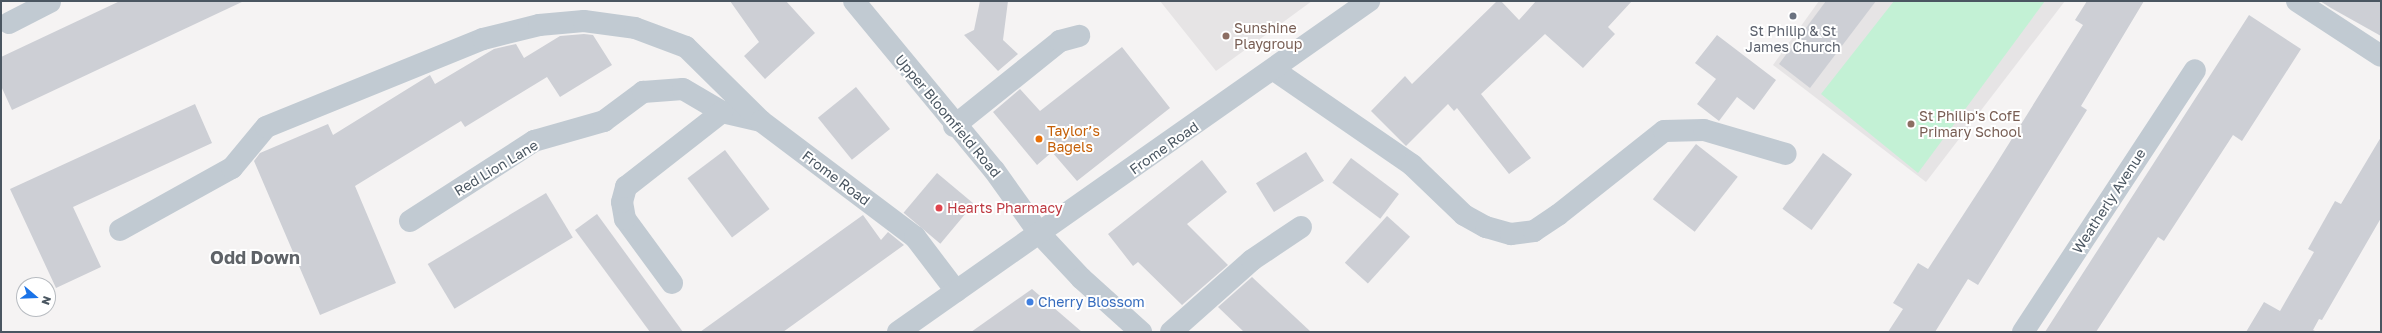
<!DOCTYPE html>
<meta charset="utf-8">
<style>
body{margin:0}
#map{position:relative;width:2382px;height:333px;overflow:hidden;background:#f5f3f3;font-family:"Golos Text",sans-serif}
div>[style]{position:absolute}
.education>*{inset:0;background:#e6e4e5}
.green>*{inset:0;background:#c3f1d5}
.building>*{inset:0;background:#cdcfd5;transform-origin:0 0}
.minor>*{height:22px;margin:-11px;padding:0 11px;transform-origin:11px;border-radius:11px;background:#c1cad2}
.dots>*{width:11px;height:11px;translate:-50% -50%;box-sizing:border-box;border:2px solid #fff;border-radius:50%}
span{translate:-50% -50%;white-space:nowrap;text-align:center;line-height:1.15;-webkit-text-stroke:4px #fff;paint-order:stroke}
.education-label{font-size:14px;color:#785e54}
.left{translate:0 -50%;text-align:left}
.worship-label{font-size:14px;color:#5b616d}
.street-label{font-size:14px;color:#4a5661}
.food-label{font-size:14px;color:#c56008}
.health-label{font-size:14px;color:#be3a42}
.shop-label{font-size:14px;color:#366cbe}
.district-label{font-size:18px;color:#5f6368;font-weight:700}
.frame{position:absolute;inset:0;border:2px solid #4a5661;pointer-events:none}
.north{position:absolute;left:16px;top:277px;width:40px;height:40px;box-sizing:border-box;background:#fff;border:1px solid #b7bbc0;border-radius:50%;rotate:109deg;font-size:11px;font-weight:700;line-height:16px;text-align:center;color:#4a5661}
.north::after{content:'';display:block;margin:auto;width:14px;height:18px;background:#1a73e8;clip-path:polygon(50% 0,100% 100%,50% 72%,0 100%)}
</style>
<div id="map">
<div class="education">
<div style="clip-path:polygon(1160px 1px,1312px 1px,1216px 71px)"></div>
<div style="clip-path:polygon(1819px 1px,2065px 1px,1926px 182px,1773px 65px)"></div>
</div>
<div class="green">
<div style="clip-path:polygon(1894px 1px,2045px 1px,1918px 173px,1821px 94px)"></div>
</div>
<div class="building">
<div style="clip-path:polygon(120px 1px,244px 1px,12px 110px,1px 86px,1px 57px)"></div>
<div style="clip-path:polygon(730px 1px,786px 1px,815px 33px,765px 79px,744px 56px,759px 42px)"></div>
<div style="clip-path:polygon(980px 1px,1008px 1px,1003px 40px,1018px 54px,998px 71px,964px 35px,974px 30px)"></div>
<div style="clip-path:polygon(1497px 1px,1501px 1px,1519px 20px,1536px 1px,1632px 1px,1608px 27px,1615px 34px,1583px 68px,1545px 34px,1481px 94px,1531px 158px,1509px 174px,1457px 108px,1454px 111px,1448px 104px,1406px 146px,1371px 111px,1405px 76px,1412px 84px)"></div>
<div style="clip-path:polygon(1826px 1px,1876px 1px,1810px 88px,1779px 64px)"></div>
<div style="clip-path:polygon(2087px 1px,2144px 1px,2081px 106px,2087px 110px,1978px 285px,1968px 279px,1935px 332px,1888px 332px,1903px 309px,1893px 303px,1918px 263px,1928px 269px,1993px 169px,2083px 25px,2075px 20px)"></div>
<div style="clip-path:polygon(2320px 1px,2381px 1px,2381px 36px,2331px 8px)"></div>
<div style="clip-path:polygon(2249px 15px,2301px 49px,2242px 141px,2233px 135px,2164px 241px,2158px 237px,2096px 332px,2045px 332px)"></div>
<div style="clip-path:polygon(584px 34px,593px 35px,612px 65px,560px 97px,547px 77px,465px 127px,461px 121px,355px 186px,396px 283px,320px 315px,254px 161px,260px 153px,328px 124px,333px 135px,430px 75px,435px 84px,494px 49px,516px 44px,524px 58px,560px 36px)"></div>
<div style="clip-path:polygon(1717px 35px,1776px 80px,1754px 110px,1737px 97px,1719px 121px,1697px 104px,1716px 79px,1695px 63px)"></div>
<div style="clip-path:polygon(1122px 47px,1170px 108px,1077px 181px,1052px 152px,1037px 165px,993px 112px,1020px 89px,1040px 111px)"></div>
<div style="left:856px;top:87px;width:54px;height:49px;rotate:51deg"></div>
<div style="clip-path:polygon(195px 104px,212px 143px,73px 207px,101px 267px,56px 288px,10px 189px)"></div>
<div style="clip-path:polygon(2381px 137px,2381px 218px,2322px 320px,2319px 319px,2313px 330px,2317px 332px,2246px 332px,2264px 302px,2280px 311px,2314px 252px,2308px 249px,2335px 201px,2341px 204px)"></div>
<div style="left:1696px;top:144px;width:53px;height:70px;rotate:38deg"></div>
<div style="left:725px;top:150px;width:74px;height:47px;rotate:53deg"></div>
<div style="left:1306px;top:152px;width:34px;height:59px;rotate:58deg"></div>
<div style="left:1823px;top:153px;width:36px;height:69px;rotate:36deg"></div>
<div style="left:1351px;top:158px;width:60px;height:31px;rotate:37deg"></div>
<div style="clip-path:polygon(1202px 160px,1227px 192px,1187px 224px,1228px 265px,1182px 305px,1138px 262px,1133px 266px,1108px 234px)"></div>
<div style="left:937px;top:173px;width:48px;height:52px;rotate:40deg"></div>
<div style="left:546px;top:193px;width:52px;height:138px;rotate:59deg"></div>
<div style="clip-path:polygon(597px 214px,683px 332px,650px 332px,575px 230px)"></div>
<div style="clip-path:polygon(863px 215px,881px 240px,888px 232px,904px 245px,783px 332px,700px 332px)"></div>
<div style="left:1387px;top:216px;width:31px;height:63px;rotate:42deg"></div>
<div style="clip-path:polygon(1252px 277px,1311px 332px,1244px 332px,1218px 307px)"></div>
<div style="clip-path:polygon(1032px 289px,1082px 332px,971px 332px)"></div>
</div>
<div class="minor">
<div style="left:854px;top:1px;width:219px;rotate:50.4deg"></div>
<div style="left:994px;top:170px;width:77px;rotate:54.5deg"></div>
<div style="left:1039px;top:233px;width:62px;rotate:47deg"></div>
<div style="left:1081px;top:278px;width:81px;rotate:42deg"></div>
<div style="left:2297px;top:1px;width:100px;rotate:33.2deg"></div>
<div style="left:9px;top:23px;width:46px;rotate:-27.1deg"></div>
<div style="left:1274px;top:70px;width:168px;rotate:34.5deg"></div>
<div style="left:1412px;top:165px;width:72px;rotate:43.9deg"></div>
<div style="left:1464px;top:215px;width:25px;rotate:29deg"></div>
<div style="left:1486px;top:227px;width:26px;rotate:16deg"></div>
<div style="left:1511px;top:234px;width:23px;rotate:-7deg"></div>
<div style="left:1534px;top:231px;width:29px;rotate:-34deg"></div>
<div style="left:1558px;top:215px;width:135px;rotate:-38.4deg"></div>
<div style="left:1664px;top:131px;width:40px;rotate:-1.4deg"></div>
<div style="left:1704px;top:130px;width:85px;rotate:16.3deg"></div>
<div style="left:954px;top:126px;width:136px;rotate:-38.7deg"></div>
<div style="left:1060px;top:41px;width:20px;rotate:-15deg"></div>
<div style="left:410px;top:221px;width:148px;rotate:-32.8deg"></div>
<div style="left:534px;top:141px;width:73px;rotate:-15.9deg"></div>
<div style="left:604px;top:121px;width:49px;rotate:-36.6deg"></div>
<div style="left:643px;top:92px;width:40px;rotate:-4.3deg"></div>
<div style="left:683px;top:89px;width:45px;rotate:30.5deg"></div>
<div style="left:722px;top:112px;width:40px;rotate:13deg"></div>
<div style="left:120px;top:230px;width:128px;rotate:-29deg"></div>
<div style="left:232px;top:168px;width:53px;rotate:-50.3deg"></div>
<div style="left:266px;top:127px;width:234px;rotate:-22.1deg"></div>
<div style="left:483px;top:39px;width:58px;rotate:-14deg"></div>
<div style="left:539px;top:25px;width:45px;rotate:-5.1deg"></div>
<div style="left:584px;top:21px;width:51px;rotate:7.8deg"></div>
<div style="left:635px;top:28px;width:54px;rotate:20.4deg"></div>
<div style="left:686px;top:47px;width:105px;rotate:44.6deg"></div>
<div style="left:761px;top:121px;width:193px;rotate:37deg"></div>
<div style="left:915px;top:237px;width:68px;rotate:52.8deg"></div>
<div style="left:672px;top:283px;width:79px;rotate:-126.3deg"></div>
<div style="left:625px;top:219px;width:17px;rotate:-100deg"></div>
<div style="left:622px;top:202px;width:16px;rotate:-75deg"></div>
<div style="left:626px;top:187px;width:122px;rotate:-38deg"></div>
<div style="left:898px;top:332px;width:576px;rotate:-35.1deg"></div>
<div style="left:1171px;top:332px;width:108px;rotate:-41.6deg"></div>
<div style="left:1252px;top:260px;width:59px;rotate:-34deg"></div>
<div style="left:2023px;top:332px;width:313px;rotate:-56.7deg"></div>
</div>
<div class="dots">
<div style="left:1793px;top:16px;background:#6b7280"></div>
<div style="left:1226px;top:36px;background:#8d6e63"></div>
<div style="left:1911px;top:124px;background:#8d6e63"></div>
<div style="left:1039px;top:139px;background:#e8710a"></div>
<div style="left:939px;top:208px;background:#e0444e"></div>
<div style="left:1030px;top:302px;background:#3f7fe0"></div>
</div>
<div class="education-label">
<span class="left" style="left:1234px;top:36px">Sunshine<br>Playgroup</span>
<span class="left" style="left:1919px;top:124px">St Philip's CofE<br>Primary School</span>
</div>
<div class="worship-label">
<span style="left:1793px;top:39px">St Philip &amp; St<br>James Church</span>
</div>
<div class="street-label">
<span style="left:948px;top:116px;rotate:50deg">Upper Bloomfield Road</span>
<span style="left:1164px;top:148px;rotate:-35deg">Frome Road</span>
<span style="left:496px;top:168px;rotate:-31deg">Red Lion Lane</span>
<span style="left:836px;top:178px;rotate:37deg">Frome Road</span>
<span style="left:2109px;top:201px;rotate:-57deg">Weatherly Avenue</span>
</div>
<div class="food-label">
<span class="left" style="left:1047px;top:139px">Taylor’s<br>Bagels</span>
</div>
<div class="health-label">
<span class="left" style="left:947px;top:208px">Hearts Pharmacy</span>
</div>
<div class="shop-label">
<span class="left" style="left:1038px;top:302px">Cherry Blossom</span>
</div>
<div class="district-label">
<span style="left:255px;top:257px">Odd Down</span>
</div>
<div class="frame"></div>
<div class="north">N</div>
</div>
